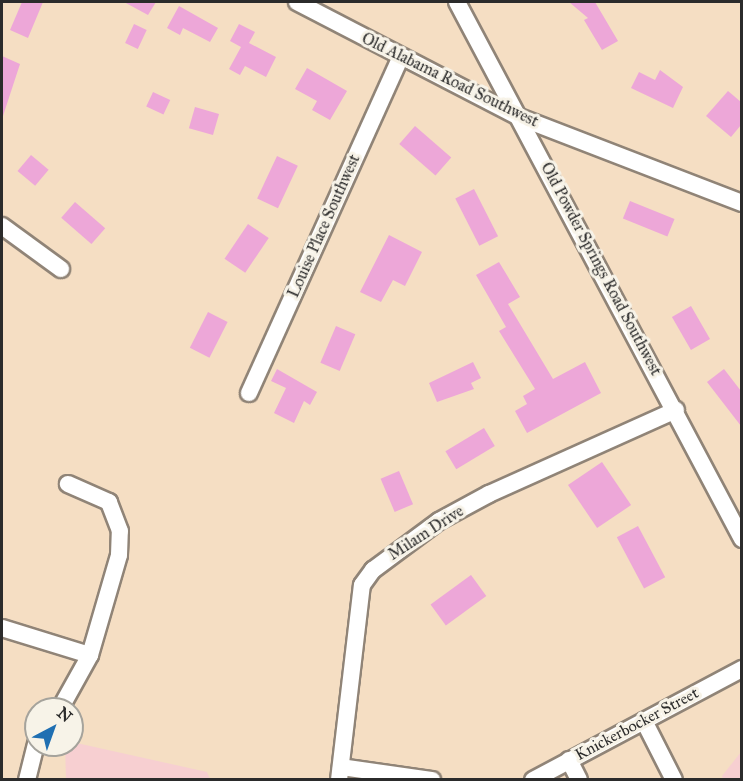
<!DOCTYPE html>
<style>
body{margin:0}
#map{position:relative;width:743px;height:781px;overflow:hidden;background:#f5dec3;font-family:"IM FELL Great Primer",serif}
div>[style]{position:absolute}
.built>*{inset:0;background:#f7cfd1}
.building>*{inset:0;background:#eda7d8;transform-origin:0 0}
.roads{filter:drop-shadow(2px 0 #908477) drop-shadow(-2px 0 #908477) drop-shadow(0 2px #908477) drop-shadow(0 -2px #908477)}
.minor>*{height:16px;margin:-8px;padding:0 8px;transform-origin:8px;border-radius:8px;background:#fff}
span{translate:-50% -50%;white-space:nowrap;text-align:center;line-height:1.15;-webkit-text-stroke:6px #f7f3e8;paint-order:stroke}
.street-label{font-size:16px;color:#2b2b2b}
.frame{position:absolute;inset:0;border:3px solid #2b2b2b;pointer-events:none}
.north{position:absolute;left:24px;top:697px;width:60px;height:60px;box-sizing:border-box;background:#f7f3e8;border:2px solid #a5a39c;border-radius:50%;rotate:41deg;font-size:16px;font-weight:700;line-height:24px;text-align:center;color:#2b2b2b}
.north::after{content:'';display:block;margin:auto;width:21px;height:27px;background:#1f6fb2;clip-path:polygon(50% 0,100% 100%,50% 72%,0 100%)}
</style>
<div id="map">
<div class="built">
<div style="clip-path:polygon(72px 742px,207px 772px,210px 779px,66px 779px,65px 745px)"></div>
<div style="clip-path:polygon(741px 752px,741px 779px,723px 779px,722px 776px)"></div>
</div>
<div class="building">
<div style="clip-path:polygon(22px 2px,43px 2px,28px 38px,10px 30px)"></div>
<div style="clip-path:polygon(124px 2px,156px 2px,148px 15px)"></div>
<div style="clip-path:polygon(569px 2px,595px 2px,618px 41px,602px 50px,584px 20px,588px 18px)"></div>
<div style="clip-path:polygon(179px 6px,218px 28px,210px 42px,183px 28px,180px 35px,167px 28px)"></div>
<div style="left:134px;top:24px;width:14px;height:21px;rotate:25deg"></div>
<div style="clip-path:polygon(239px 24px,255px 32px,249px 43px,276px 57px,266px 77px,245px 66px,240px 75px,229px 69px,241px 47px,230px 41px)"></div>
<div style="clip-path:polygon(2px 56px,20px 64px,2px 119px)"></div>
<div style="clip-path:polygon(307px 68px,347px 91px,330px 120px,312px 110px,317px 101px,295px 89px)"></div>
<div style="clip-path:polygon(660px 70px,683px 87px,673px 108px,631px 88px,639px 72px,655px 80px)"></div>
<div style="clip-path:polygon(728px 91px,741px 102px,741px 125px,731px 137px,706px 116px)"></div>
<div style="left:153px;top:92px;width:19px;height:16px;rotate:25deg"></div>
<div style="left:195px;top:107px;width:25px;height:22px;rotate:16deg"></div>
<div style="left:415px;top:126px;width:48px;height:24px;rotate:41deg"></div>
<div style="left:31px;top:155px;width:23px;height:21px;rotate:40deg"></div>
<div style="left:277px;top:156px;width:23px;height:47px;rotate:25deg"></div>
<div style="left:474px;top:189px;width:53px;height:21px;rotate:63deg"></div>
<div style="left:630px;top:201px;width:48px;height:19px;rotate:22deg"></div>
<div style="left:75px;top:202px;width:40px;height:21px;rotate:41deg"></div>
<div style="left:248px;top:224px;width:25px;height:42px;rotate:34deg"></div>
<div style="clip-path:polygon(389px 235px,422px 252px,405px 286px,393px 280px,381px 302px,360px 292px)"></div>
<div style="clip-path:polygon(499px 262px,520px 297px,508px 304px,553px 379px,585px 362px,601px 393px,527px 433px,515px 411px,527px 404px,523px 396px,535px 389px,499px 331px,506px 327px,476px 275px)"></div>
<div style="left:691px;top:306px;width:38px;height:22px;rotate:60deg"></div>
<div style="left:208px;top:312px;width:22px;height:40px;rotate:27deg"></div>
<div style="left:336px;top:326px;width:21px;height:40px;rotate:23deg"></div>
<div style="clip-path:polygon(473px 362px,481px 378px,471px 383px,474px 389px,437px 402px,429px 383px)"></div>
<div style="clip-path:polygon(277px 369px,317px 392px,310px 405px,304px 401px,294px 423px,274px 413px,286px 388px,271px 381px)"></div>
<div style="clip-path:polygon(724px 369px,741px 391px,741px 426px,707px 382px)"></div>
<div style="left:484px;top:428px;width:21px;height:45px;rotate:59deg"></div>
<div style="left:602px;top:462px;width:52px;height:41px;rotate:56deg"></div>
<div style="left:399px;top:471px;width:36px;height:20px;rotate:67deg"></div>
<div style="left:638px;top:526px;width:58px;height:24px;rotate:62deg"></div>
<div style="left:471px;top:575px;width:26px;height:50px;rotate:54deg"></div>
</div>
<div class="roads">
<div class="minor">
<div style="left:297px;top:2px;width:250px;rotate:27.4deg"></div>
<div style="left:519px;top:117px;width:239px;rotate:21.1deg"></div>
<div style="left:457px;top:2px;width:608px;rotate:62.04deg"></div>
<div style="left:2px;top:226px;width:73px;rotate:36.1deg"></div>
<div style="left:249px;top:393px;width:367px;rotate:-65.7deg"></div>
<div style="left:2px;top:628px;width:92px;rotate:17.1deg"></div>
<div style="left:60px;top:709px;width:62px;rotate:-60.9deg"></div>
<div style="left:90px;top:655px;width:104px;rotate:-73.8deg"></div>
<div style="left:119px;top:555px;width:24px;rotate:-88deg"></div>
<div style="left:120px;top:531px;width:31px;rotate:-111deg"></div>
<div style="left:109px;top:502px;width:45px;rotate:-156.3deg"></div>
<div style="left:644px;top:721px;width:66px;rotate:63deg"></div>
<div style="left:569px;top:760px;width:22px;rotate:63deg"></div>
<div style="left:341px;top:767px;width:92px;rotate:8.1deg"></div>
<div style="left:27px;top:780px;width:38px;rotate:-76deg"></div>
<div style="left:339px;top:780px;width:196px;rotate:-83.3deg"></div>
<div style="left:362px;top:585px;width:19px;rotate:-54deg"></div>
<div style="left:373px;top:570px;width:82px;rotate:-36.6deg"></div>
<div style="left:439px;top:521px;width:57px;rotate:-28.4deg"></div>
<div style="left:489px;top:494px;width:205px;rotate:-24.2deg"></div>
<div style="left:533px;top:780px;width:237px;rotate:-28deg"></div>
</div>
</div>
<div class="street-label">
<span style="left:450px;top:80px;rotate:26deg">Old Alabama Road Southwest</span>
<span style="left:324px;top:226px;rotate:-66deg">Louise Place Southwest</span>
<span style="left:601px;top:269px;rotate:62deg">Old Powder Springs Road Southwest</span>
<span style="left:426px;top:533px;rotate:-33deg">Milam Drive</span>
<span style="left:637px;top:724px;rotate:-28deg">Knickerbocker Street</span>
</div>
<div class="frame"></div>
<div class="north">N</div>
</div>
